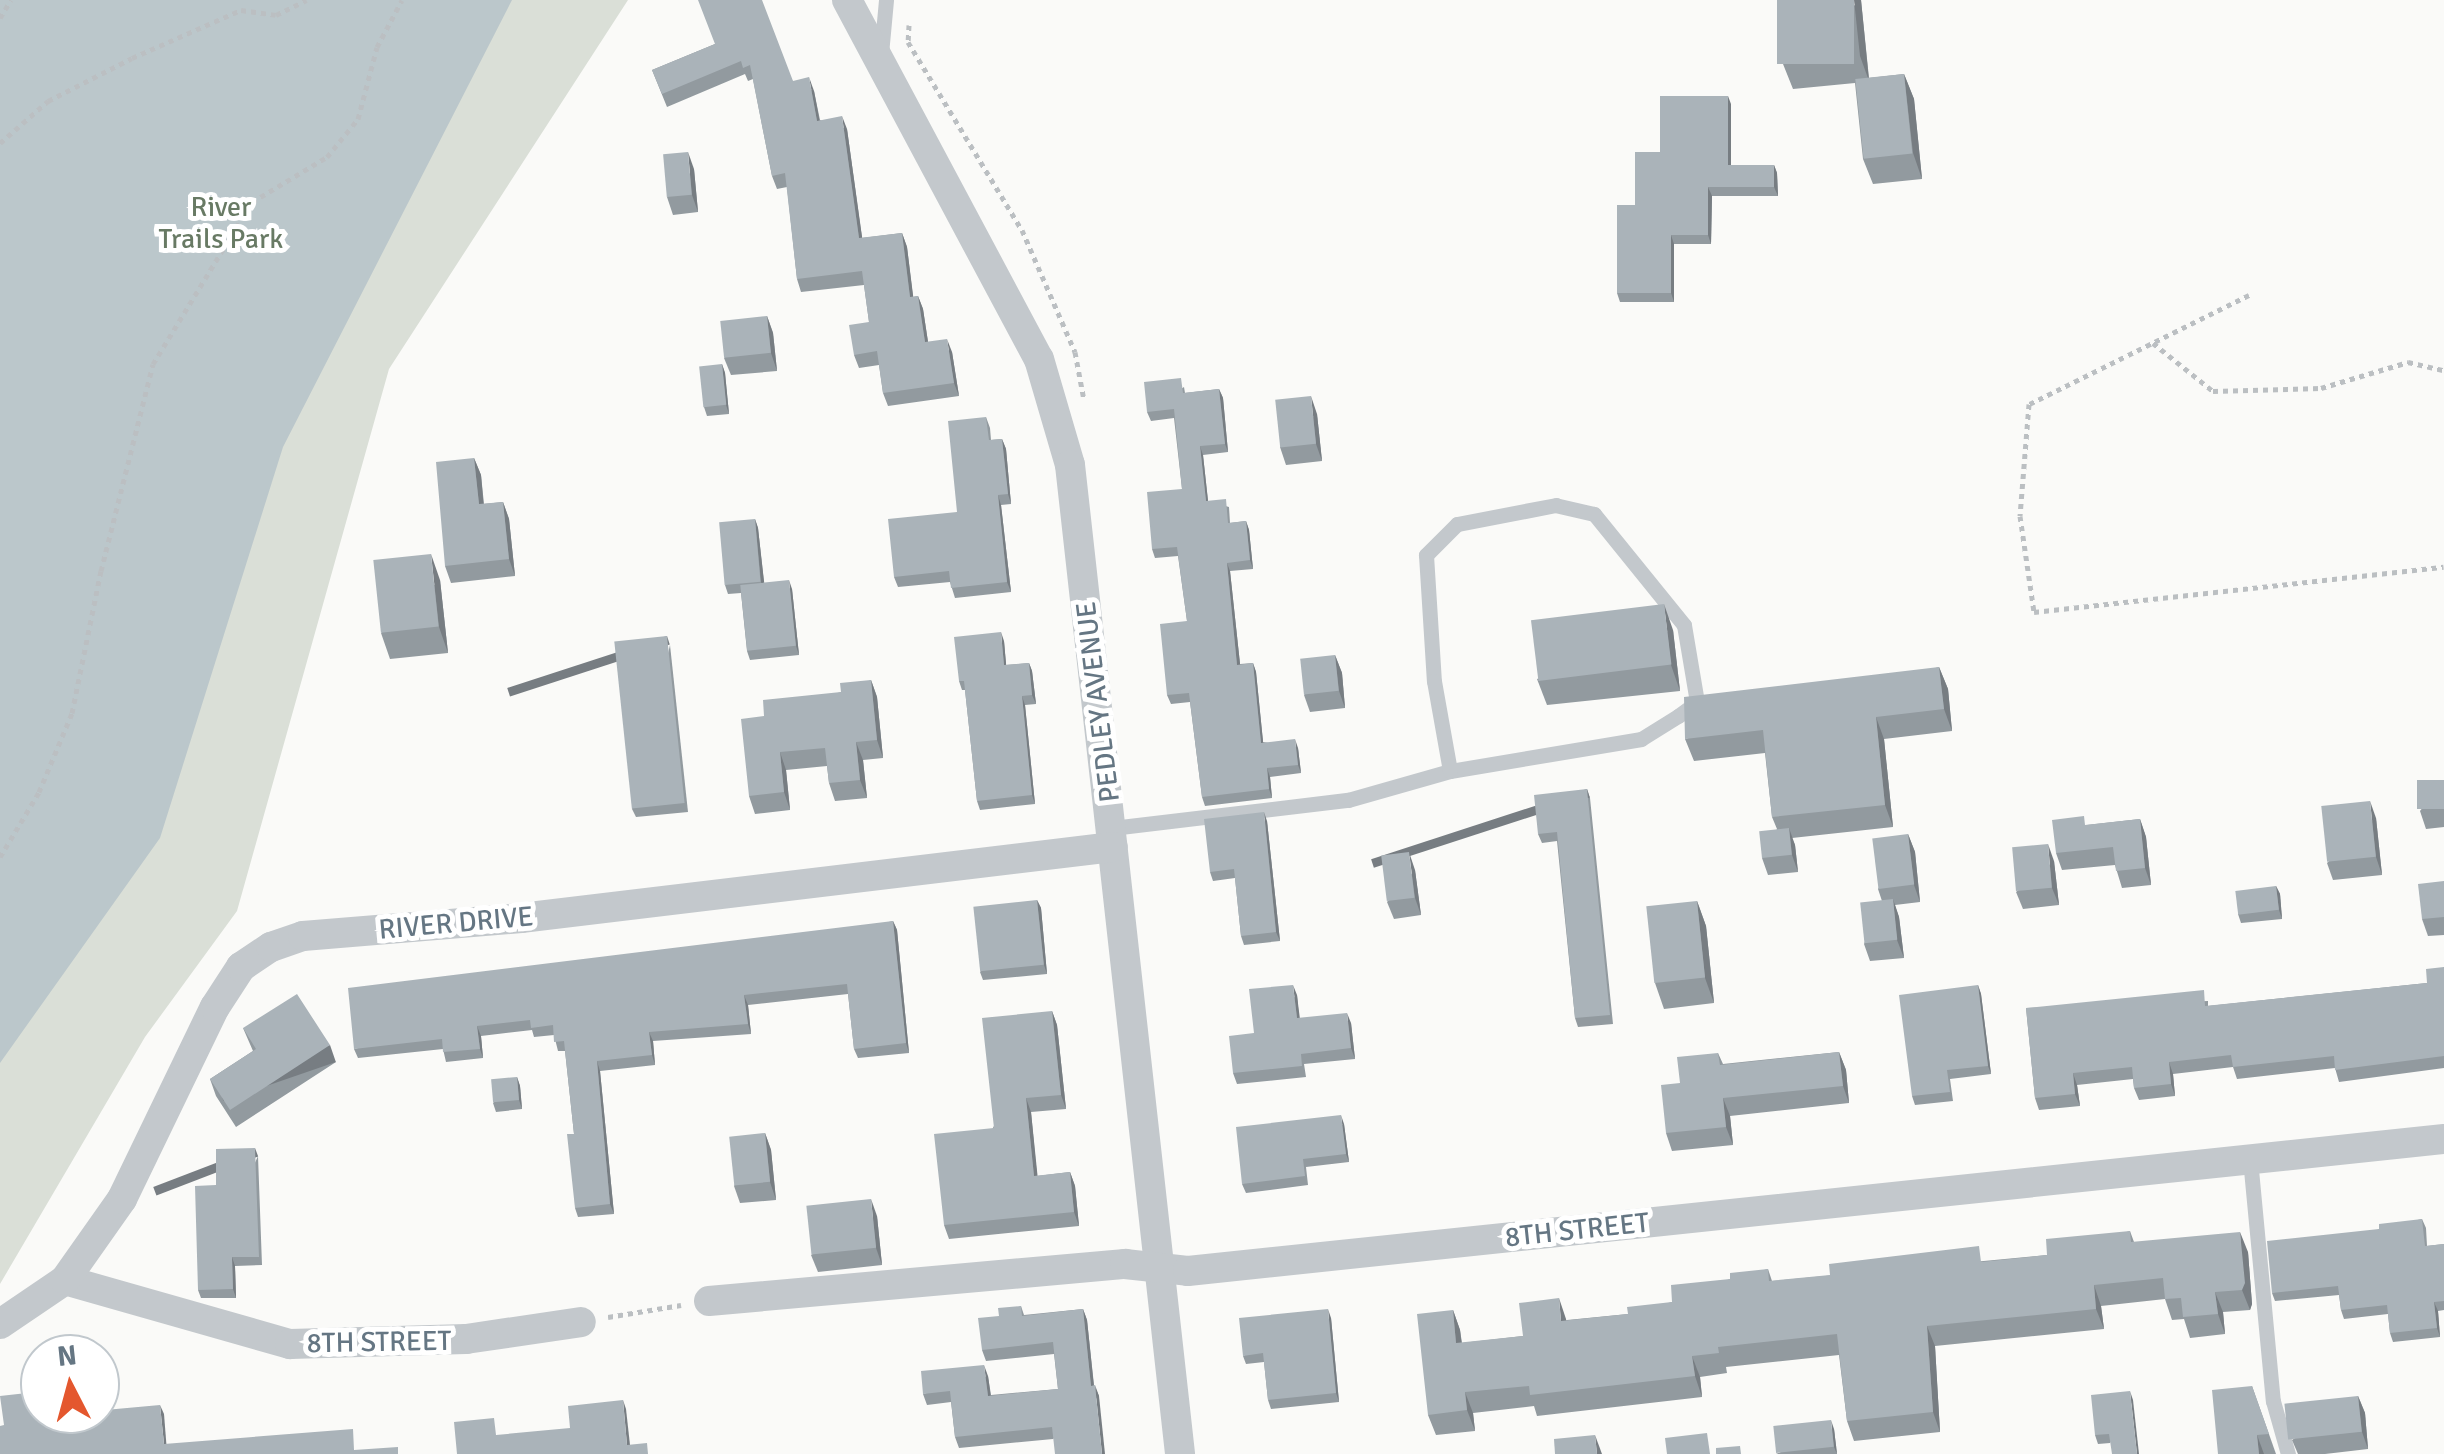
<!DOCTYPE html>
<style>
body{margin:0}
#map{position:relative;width:2444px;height:1454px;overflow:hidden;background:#fafaf8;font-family:Signika,sans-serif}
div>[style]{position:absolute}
.green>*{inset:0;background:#dadfd7}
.water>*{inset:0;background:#bbc7cb}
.path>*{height:5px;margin-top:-2.5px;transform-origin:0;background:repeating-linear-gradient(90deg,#bbbfc2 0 5px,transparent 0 10px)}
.lane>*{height:15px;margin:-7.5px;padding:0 7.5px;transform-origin:7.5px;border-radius:7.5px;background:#c3c8cc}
.street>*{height:30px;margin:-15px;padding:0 15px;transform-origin:15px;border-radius:15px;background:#c3c8cc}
.wall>*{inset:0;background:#929a9f}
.shaded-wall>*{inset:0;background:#777d82;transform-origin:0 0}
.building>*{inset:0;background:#aab3b9;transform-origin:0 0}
span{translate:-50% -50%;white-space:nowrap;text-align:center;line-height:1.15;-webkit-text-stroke:10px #fff;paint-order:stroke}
.park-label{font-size:28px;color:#687a64}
.street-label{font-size:28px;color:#657683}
.north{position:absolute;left:20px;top:1334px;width:100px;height:100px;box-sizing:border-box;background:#fff;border:2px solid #c1c8cd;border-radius:50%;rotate:354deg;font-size:28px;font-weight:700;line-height:40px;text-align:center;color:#657683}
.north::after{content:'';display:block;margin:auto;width:35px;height:45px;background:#e4572e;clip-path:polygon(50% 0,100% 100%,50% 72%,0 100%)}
</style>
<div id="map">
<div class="green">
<div style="clip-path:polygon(0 0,628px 0,389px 369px,237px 911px,145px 1037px,0 1284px)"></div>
</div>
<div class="water">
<div style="clip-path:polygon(0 0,512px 0,283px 447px,160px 838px,0 1063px)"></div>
</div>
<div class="path">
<div style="left:0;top:18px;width:21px;rotate:-59deg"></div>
<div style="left:909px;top:25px;width:17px;rotate:93deg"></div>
<div style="left:908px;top:42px;width:220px;rotate:58.8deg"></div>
<div style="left:1022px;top:230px;width:133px;rotate:66.5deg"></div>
<div style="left:1075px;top:352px;width:49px;rotate:79.4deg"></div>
<div style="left:0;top:143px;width:64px;rotate:-41.2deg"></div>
<div style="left:48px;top:101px;width:94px;rotate:-27.1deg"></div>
<div style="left:132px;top:58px;width:119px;rotate:-23.8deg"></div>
<div style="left:241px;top:10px;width:35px;rotate:8deg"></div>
<div style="left:276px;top:15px;width:34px;rotate:-26deg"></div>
<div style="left:2249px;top:295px;width:246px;rotate:153.6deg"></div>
<div style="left:2029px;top:404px;width:112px;rotate:94.6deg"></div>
<div style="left:2020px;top:516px;width:97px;rotate:81.7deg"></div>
<div style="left:2034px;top:612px;width:412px;rotate:-6.3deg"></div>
<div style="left:2153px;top:343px;width:77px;rotate:38.7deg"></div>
<div style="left:2213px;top:391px;width:108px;rotate:-1.6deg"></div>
<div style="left:2321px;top:388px;width:91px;rotate:-16.6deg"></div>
<div style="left:2408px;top:362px;width:37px;rotate:13deg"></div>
<div style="left:0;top:857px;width:76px;rotate:-59deg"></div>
<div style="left:39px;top:792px;width:86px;rotate:-67.3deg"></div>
<div style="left:72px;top:713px;width:145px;rotate:-78.5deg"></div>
<div style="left:101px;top:571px;width:213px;rotate:-75.9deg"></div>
<div style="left:153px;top:364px;width:190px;rotate:-58.6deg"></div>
<div style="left:252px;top:202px;width:87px;rotate:-31deg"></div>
<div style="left:327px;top:157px;width:49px;rotate:-50.8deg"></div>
<div style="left:358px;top:119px;width:74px;rotate:-75.2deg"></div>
<div style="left:377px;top:47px;width:53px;rotate:-62deg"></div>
<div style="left:608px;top:1317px;width:74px;rotate:-9.3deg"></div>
</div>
<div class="lane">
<div style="left:881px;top:54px;width:54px;rotate:-84.7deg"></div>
<div style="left:1112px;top:828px;width:238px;rotate:-6.8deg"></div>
<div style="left:1348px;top:800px;width:106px;rotate:-15.9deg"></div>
<div style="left:1450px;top:771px;width:194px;rotate:-9.5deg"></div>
<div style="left:1641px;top:739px;width:44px;rotate:-31.9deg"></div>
<div style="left:1678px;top:716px;width:24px;rotate:-36deg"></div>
<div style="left:1697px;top:702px;width:78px;rotate:-99.6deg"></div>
<div style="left:1684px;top:625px;width:143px;rotate:-129deg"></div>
<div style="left:1594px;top:514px;width:39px;rotate:-167deg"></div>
<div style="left:1556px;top:505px;width:101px;rotate:169.1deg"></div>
<div style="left:1457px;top:524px;width:44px;rotate:135deg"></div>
<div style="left:1426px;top:555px;width:126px;rotate:86.4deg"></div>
<div style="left:1434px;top:681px;width:91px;rotate:79.9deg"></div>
<div style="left:2250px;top:1159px;width:243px;rotate:84.6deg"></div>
<div style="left:2273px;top:1401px;width:55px;rotate:74.2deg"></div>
</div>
<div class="street">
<div style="left:847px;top:0;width:407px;rotate:61.9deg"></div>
<div style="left:1039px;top:359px;width:110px;rotate:73.7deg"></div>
<div style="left:1070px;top:465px;width:995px;rotate:83.65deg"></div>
<div style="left:65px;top:1280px;width:234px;rotate:15.9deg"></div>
<div style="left:290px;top:1344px;width:176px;rotate:-1.6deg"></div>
<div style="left:466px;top:1339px;width:116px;rotate:-8.4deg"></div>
<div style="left:709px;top:1301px;width:418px;rotate:-5.1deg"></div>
<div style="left:1125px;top:1264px;width:63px;rotate:6.3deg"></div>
<div style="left:1188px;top:1271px;width:1263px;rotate:-6deg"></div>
<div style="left:0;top:1324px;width:78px;rotate:-34.1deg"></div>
<div style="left:65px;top:1280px;width:99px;rotate:-54.9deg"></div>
<div style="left:122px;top:1199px;width:213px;rotate:-64.2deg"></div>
<div style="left:215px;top:1007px;width:48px;rotate:-57deg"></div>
<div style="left:241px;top:967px;width:36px;rotate:-34deg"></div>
<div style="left:271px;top:947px;width:34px;rotate:-19deg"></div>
<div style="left:303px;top:936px;width:219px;rotate:-4.7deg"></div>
<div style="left:521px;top:918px;width:596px;rotate:-6.84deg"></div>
</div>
<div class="wall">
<div style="clip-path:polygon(1861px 0,1869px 78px,1904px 74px,1914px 99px,1922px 179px,1873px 184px,1863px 159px,1855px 83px,1793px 89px,1783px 64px)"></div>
<div style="clip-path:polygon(715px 44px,814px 91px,820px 120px,847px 129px,862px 238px,902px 233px,907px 247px,913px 297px,918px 296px,923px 309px,928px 342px,952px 352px,959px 396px,888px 406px,883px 393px,879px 365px,859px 368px,854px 355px,869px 322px,864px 285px,801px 292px,797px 279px,787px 187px,777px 189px,772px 176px,753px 79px,748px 81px,745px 74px,667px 107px,652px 70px)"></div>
<div style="clip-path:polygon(1731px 104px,1731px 165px,1774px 165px,1777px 173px,1778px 196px,1712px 196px,1711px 244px,1674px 244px,1674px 302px,1620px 302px,1617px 293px,1660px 152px)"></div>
<div style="clip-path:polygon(694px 169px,698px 212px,673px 215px,667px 197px)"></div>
<div style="clip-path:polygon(767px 316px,773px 333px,777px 371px,731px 375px,724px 358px)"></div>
<div style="clip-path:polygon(722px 364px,725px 373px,729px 414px,707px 416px,704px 407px)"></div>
<div style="clip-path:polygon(1184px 387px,1185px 393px,1219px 389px,1223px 398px,1228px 452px,1203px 455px,1208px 501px,1229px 507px,1230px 523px,1246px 521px,1249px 530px,1253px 569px,1230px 571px,1240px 664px,1253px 663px,1256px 672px,1263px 742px,1298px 748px,1301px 773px,1270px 777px,1272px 798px,1205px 806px,1202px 797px,1190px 702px,1171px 704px,1167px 695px,1187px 621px,1178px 556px,1155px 558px,1152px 549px,1182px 489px,1174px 418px,1151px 421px,1147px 412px)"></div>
<div style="clip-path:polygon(1317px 414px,1322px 461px,1286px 465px,1280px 447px)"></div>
<div style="clip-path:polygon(986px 417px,990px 428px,991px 440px,1002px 439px,1006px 449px,1011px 504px,1001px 505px,1011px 592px,955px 598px,950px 582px,898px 587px,894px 577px,957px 512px)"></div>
<div style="clip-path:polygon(474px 458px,481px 475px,484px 504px,503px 502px,509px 519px,515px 576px,451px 583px,445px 566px)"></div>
<div style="clip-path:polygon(755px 519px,758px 528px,764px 583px,792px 589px,799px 655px,750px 660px,747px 651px,741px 593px,728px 594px,725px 585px)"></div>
<div style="clip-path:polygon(440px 580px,448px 653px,390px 659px,381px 633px)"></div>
<div style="clip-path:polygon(1673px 630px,1680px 691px,1547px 705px,1537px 679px)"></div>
<div style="clip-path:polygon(1004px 641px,1006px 665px,1029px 663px,1032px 671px,1036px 704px,1025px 705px,1035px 804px,980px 810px,977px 801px,965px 690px,962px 690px,959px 681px)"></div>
<div style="clip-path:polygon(670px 645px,688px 812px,636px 817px,632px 809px)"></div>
<div style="clip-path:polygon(1335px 655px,1342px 673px,1345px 708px,1310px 712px,1304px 695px)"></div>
<div style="clip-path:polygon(1939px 667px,1948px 689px,1952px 731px,1884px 739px,1893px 827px,1792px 838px,1795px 845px,1798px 872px,1768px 875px,1762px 858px,1777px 829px,1772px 817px,1765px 753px,1694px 761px,1685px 739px)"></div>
<div style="clip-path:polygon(871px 680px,877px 697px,883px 758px,863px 760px,867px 798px,835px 801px,829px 783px,827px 766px,786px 770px,790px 810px,755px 814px,749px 796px,764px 716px,841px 692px)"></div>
<div style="clip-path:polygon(2444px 780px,2444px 827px,2426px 829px,2420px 811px)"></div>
<div style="clip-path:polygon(1587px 789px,1590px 798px,1613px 1024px,1578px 1027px,1575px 1018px,1557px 841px,1542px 843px,1538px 834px)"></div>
<div style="clip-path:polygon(2376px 818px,2382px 875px,2333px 880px,2327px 863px)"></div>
<div style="clip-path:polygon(2140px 819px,2146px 837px,2151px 885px,2122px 888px,2115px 865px,2062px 870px,2056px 853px,2087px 825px)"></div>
<div style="clip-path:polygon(1267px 821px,1280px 941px,1244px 945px,1241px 936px,1235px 878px,1213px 881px,1210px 872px)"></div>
<div style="clip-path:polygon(1908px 834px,1915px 852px,1920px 902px,1895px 905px,1899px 917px,1904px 958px,1870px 961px,1864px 944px,1882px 901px,1878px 889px)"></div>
<div style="clip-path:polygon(2054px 861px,2059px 905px,2023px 909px,2016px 892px)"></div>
<div style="clip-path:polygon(1415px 870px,1421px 915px,1394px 919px,1387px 902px)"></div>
<div style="clip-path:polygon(2444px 881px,2444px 935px,2428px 936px,2422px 919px)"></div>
<div style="clip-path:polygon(2276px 886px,2280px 894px,2282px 919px,2241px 923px,2238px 914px)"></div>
<div style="clip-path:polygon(1037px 900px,1041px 908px,1047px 974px,983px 980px,980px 972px)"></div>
<div style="clip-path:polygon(1697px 901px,1706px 926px,1714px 1003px,1664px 1009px,1655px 983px)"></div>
<div style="clip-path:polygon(893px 921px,897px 930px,909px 1053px,858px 1058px,854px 1049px,848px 994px,748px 1005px,751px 1034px,653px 1041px,655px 1065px,600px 1071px,614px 1214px,578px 1217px,575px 1208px,574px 1134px,565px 1051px,558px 1051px,554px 1035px,534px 1037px,532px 1030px,481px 1036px,483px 1058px,446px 1062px,443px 1049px,358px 1058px,354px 1049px)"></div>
<div style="clip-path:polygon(2444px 967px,2444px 1068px,2339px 1082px,2335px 1068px,2237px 1079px,2233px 1067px,2173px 1074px,2175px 1096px,2139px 1100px,2134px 1088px,2133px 1079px,2077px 1085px,2080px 1106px,2039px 1110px,2035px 1098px,2026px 1008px,2208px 1001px,2208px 1006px,2427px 983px)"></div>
<div style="clip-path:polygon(1978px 985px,1981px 994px,1991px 1074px,1950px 1079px,1953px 1101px,1915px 1105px,1912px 1096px)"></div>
<div style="clip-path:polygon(1297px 995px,1299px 1018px,1351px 1023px,1355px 1059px,1304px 1064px,1306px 1077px,1237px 1084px,1233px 1073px,1254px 1033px)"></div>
<div style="clip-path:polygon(1052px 1011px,1057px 1025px,1066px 1109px,1031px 1112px,1037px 1176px,1070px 1172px,1075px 1186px,1079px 1226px,949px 1239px,944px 1225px)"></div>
<div style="clip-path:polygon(243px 1028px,336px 1062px,236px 1127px,216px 1096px,210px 1079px,253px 1051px)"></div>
<div style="clip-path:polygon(1839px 1052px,1846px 1070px,1849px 1103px,1730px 1116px,1733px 1145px,1672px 1151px,1666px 1133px,1680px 1083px,1718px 1053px,1723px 1064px)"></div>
<div style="clip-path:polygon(517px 1077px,520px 1086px,522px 1109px,496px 1112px,493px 1103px)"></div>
<div style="clip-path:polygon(1344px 1124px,1349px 1162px,1306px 1167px,1308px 1185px,1246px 1193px,1242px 1184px)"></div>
<div style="clip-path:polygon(765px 1133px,771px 1150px,776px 1200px,740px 1203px,734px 1186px)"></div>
<div style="clip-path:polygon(258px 1156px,262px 1265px,235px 1266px,236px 1298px,201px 1298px,198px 1290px)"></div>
<div style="clip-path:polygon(877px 1216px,882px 1265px,818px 1272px,811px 1255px)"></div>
<div style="clip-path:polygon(2422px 1219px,2426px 1228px,2427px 1246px,2444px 1244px,2444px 1310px,2438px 1311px,2440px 1337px,2393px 1342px,2390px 1333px,2388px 1314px,2344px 1319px,2341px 1310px,2339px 1295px,2275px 1301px,2272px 1293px,2379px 1229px)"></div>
<div style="clip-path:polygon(2130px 1231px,2134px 1242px,2248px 1252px,2252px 1304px,2250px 1310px,2223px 1312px,2225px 1334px,2190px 1338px,2184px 1319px,2172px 1320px,2165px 1299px,2101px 1306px,2104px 1329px,1935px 1346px,1940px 1432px,1854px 1441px,1847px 1421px,1839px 1355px,1726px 1367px,1727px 1373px,1700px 1377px,1702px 1397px,1537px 1416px,1534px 1406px,1473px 1413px,1475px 1431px,1436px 1435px,1428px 1415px,1453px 1310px,1460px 1330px,1462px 1343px,1523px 1336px,1567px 1320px,1628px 1314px,1672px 1302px,1730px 1279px,1768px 1269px,1772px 1281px,2047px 1255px)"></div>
<div style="clip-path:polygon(1021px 1306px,1024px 1315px,1083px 1309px,1087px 1320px,1094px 1385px,1099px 1396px,1053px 1439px,959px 1448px,955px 1437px,951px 1402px,927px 1405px,923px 1394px,988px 1376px,991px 1395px,1058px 1389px,1054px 1354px,986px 1361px,982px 1350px,999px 1316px)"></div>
<div style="clip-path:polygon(1331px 1318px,1339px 1402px,1271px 1409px,1268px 1400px,1264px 1362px,1246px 1364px,1243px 1356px)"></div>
<div style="clip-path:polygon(2252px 1386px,2276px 1454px,2218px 1454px)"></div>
<div style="clip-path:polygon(2358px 1396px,2365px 1413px,2368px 1449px,2325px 1454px,2298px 1454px,2292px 1440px)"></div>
<div style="clip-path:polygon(2133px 1400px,2110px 1443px,2098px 1444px,2095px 1435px)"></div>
<div style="clip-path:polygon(1834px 1429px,1837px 1454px,1776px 1454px)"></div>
</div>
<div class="shaded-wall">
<div style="clip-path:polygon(1854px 0,1861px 0,1869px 81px,1860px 56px)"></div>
<div style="clip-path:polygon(1904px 74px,1914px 99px,1922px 179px,1913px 153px)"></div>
<div style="clip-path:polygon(809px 77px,814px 91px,822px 134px,817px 121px)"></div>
<div style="clip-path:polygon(1728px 96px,1731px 104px,1731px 173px,1728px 165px)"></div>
<div style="clip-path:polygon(842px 116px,847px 129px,864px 251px,859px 238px)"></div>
<div style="clip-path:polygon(688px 152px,694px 169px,698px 212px,692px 195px)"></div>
<div style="clip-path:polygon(1774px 165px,1777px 173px,1778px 196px,1774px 187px)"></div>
<div style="clip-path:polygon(1708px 187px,1712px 196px,1711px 244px,1708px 235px)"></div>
<div style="clip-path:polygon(902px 233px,907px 247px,915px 311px,910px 297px)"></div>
<div style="clip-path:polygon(1671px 235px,1674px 244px,1674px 302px,1671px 293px)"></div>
<div style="clip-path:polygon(918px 296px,923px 309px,930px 355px,925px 342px)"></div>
<div style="clip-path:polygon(767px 316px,773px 333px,777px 371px,771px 353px)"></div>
<div style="clip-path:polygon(947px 339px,952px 352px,959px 396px,954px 383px)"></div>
<div style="clip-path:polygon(722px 364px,725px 373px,729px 414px,726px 405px)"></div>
<div style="clip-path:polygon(1219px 389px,1223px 398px,1228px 452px,1225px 444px)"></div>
<div style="clip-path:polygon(1311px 396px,1317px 414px,1322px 461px,1316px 444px)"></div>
<div style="clip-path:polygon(1002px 439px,1006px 449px,1011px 504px,1008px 494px)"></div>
<div style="clip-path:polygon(1200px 446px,1203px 455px,1209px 510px,1206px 501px)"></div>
<div style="clip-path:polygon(474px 458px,481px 475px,485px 522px,479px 504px)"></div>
<div style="clip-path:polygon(998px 495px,1001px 505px,1011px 592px,1007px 582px)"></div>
<div style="clip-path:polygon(503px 502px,509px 519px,515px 576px,509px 559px)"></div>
<div style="clip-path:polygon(755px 519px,758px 528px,765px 590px,761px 582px)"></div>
<div style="clip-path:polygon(1246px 521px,1249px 530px,1253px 569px,1250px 560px)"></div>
<div style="clip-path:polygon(431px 554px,440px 580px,448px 653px,439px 627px)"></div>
<div style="clip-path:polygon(1227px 563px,1230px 571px,1241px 673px,1237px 665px)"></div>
<div style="clip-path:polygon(789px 580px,792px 589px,799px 655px,796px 646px)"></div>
<div style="clip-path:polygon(1664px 604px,1673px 630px,1680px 691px,1671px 665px)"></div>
<div style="clip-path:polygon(1001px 632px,1004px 641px,1007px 674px,1004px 665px)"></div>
<div style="left:667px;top:636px;width:9px;height:168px;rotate:72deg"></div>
<div style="clip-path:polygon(1335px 655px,1342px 673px,1345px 708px,1339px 691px)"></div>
<div style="clip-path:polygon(1029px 663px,1032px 671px,1036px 704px,1032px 695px)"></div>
<div style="clip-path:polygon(1253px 663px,1256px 672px,1264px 751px,1261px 743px)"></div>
<div style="clip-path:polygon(1939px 667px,1948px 689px,1952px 731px,1944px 709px)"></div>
<div style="clip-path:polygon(871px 680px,877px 697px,883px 758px,877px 740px)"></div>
<div style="clip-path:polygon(1022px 696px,1025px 705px,1035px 804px,1032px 795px)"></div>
<div style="clip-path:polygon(1876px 717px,1884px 739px,1893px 827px,1885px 805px)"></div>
<div style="clip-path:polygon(1295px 739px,1298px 748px,1301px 773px,1298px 765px)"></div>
<div style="clip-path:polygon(856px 742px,863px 760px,867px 798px,860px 780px)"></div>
<div style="clip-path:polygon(780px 752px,786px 770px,790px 810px,784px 792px)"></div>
<div style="clip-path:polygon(1267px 768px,1270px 777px,1272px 798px,1269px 789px)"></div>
<div style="left:1587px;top:789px;width:9px;height:227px;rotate:72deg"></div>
<div style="clip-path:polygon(2370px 801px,2376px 818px,2382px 875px,2376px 857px)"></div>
<div style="clip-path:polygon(1264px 812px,1267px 821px,1280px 941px,1276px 932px)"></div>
<div style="clip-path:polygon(2140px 819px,2146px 837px,2151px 885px,2145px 868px)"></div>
<div style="clip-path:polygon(1789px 828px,1795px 845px,1798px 872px,1792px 855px)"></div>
<div style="clip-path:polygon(1908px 834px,1915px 852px,1920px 902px,1914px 885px)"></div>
<div style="clip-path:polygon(2048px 844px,2054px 861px,2059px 905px,2052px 888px)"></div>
<div style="clip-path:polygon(1409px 852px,1415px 870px,1421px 915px,1415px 898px)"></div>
<div style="clip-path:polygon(2276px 886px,2280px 894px,2282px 919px,2279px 910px)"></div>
<div style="clip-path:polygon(1893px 899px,1899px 917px,1904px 958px,1897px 940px)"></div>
<div style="clip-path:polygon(1037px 900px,1041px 908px,1047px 974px,1044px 965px)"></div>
<div style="clip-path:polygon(1697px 901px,1706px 926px,1714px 1003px,1705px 978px)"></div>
<div style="clip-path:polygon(893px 921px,897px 930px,909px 1053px,906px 1043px)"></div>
<div style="clip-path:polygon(1293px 985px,1297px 995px,1301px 1028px,1297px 1018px)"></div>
<div style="clip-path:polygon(1978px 985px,1981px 994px,1991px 1074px,1988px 1066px)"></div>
<div style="clip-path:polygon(744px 995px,748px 1005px,751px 1034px,748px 1024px)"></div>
<div style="clip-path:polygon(1052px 1011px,1057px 1025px,1066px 1109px,1061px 1095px)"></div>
<div style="clip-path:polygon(1347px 1013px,1351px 1023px,1355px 1059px,1351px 1048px)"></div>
<div style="clip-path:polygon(477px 1026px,481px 1036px,483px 1058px,480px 1049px)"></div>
<div style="clip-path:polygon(649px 1032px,653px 1041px,655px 1065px,652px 1055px)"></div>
<div style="left:330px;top:1045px;width:18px;height:119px;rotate:71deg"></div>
<div style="clip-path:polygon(1839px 1052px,1846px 1070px,1849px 1103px,1843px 1086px)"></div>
<div style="clip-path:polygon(597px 1061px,600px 1071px,614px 1214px,610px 1204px)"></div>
<div style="clip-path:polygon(2169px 1062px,2173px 1074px,2175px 1096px,2171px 1084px)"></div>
<div style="clip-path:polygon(2073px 1073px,2077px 1085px,2080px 1106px,2075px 1094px)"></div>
<div style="clip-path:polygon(517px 1077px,520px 1086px,522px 1109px,519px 1100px)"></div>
<div style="clip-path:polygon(1026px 1098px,1031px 1112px,1039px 1190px,1034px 1176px)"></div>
<div style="clip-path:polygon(1723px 1098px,1730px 1116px,1733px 1145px,1726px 1127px)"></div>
<div style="clip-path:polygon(1341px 1115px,1344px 1124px,1349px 1162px,1346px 1154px)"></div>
<div style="clip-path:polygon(765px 1133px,771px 1150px,776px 1200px,770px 1182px)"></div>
<div style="left:255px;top:1148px;width:9px;height:109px;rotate:69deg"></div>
<div style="clip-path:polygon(1070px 1172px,1075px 1186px,1079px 1226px,1074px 1212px)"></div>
<div style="clip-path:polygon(871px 1199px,877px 1216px,882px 1265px,876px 1248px)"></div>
<div style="clip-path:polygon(2240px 1232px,2248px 1252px,2252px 1304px,2250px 1310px,2242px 1290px)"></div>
<div style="clip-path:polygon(232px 1257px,235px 1266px,236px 1298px,233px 1289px)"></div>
<div style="clip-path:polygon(2094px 1285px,2101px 1306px,2104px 1329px,2096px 1309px)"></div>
<div style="clip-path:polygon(2215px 1292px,2223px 1312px,2225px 1334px,2218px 1314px)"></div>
<div style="clip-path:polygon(1559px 1298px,1566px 1319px,1569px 1341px,1561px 1321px)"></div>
<div style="clip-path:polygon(2434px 1302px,2438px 1311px,2440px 1337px,2437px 1328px)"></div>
<div style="clip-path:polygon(1083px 1309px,1087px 1320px,1095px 1397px,1091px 1386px)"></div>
<div style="clip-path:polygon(1328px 1309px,1331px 1318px,1339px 1402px,1336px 1393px)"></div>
<div style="clip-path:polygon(1453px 1310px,1460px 1330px,1464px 1364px,1456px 1343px)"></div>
<div style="clip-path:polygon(1927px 1326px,1935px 1346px,1940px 1432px,1933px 1412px)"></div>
<div style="clip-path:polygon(1692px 1356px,1700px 1377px,1702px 1397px,1695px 1376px)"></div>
<div style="clip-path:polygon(984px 1365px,988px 1376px,992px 1406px,988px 1396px)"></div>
<div style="clip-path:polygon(1095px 1385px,1099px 1396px,1105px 1454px,1102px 1454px)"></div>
<div style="clip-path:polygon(2130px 1391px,2133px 1400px,2139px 1454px,2137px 1454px)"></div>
<div style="clip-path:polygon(1465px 1392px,1473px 1413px,1475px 1431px,1467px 1410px)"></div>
<div style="clip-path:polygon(2358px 1396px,2365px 1413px,2368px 1449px,2362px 1432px)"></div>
<div style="clip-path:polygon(623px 1400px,626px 1409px,631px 1454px,627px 1445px)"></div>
<div style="clip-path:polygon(160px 1405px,164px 1414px,167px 1452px,164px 1444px)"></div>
<div style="clip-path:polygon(1831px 1420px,1834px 1429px,1837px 1454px,1834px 1447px)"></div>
<div style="clip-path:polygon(1595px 1435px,1602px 1454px,1597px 1454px)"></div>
<div style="clip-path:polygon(2257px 1435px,2264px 1454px,2259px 1454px)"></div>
</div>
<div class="building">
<div style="clip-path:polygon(698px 0,762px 0,793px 81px,809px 77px,817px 121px,842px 116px,859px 238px,902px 233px,910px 297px,918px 296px,925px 342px,947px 339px,954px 383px,883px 393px,877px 351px,854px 355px,849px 325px,869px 322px,862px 271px,797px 279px,785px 173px,772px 176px,750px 65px,743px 68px,741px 61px,662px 94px,652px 70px,715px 44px)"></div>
<div style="left:1777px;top:0;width:77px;height:64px"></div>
<div style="left:1904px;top:74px;width:80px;height:49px;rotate:84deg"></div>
<div style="clip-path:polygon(1660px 96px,1728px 96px,1728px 165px,1774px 165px,1774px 187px,1708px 187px,1708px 235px,1671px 235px,1671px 293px,1617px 293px,1617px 205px,1635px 205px,1635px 152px,1660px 152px)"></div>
<div style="left:688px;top:152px;width:43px;height:25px;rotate:85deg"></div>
<div style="left:767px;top:316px;width:37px;height:47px;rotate:84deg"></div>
<div style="left:722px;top:364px;width:41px;height:23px;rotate:84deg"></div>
<div style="clip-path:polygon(1181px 378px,1183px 393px,1219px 389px,1225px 444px,1200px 446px,1206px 501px,1226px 499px,1228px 523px,1246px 521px,1250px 560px,1227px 563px,1237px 665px,1253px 663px,1261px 743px,1295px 739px,1298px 765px,1267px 768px,1269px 789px,1202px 797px,1189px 693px,1167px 695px,1160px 624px,1187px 621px,1177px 547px,1152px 549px,1147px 492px,1182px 489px,1174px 409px,1147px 412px,1144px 382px)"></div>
<div style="left:1311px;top:396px;width:48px;height:36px;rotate:84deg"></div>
<div style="clip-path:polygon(986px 417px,989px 440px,1002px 439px,1008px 494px,998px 495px,1007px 582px,951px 588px,949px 571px,894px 577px,888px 519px,957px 512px,948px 421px)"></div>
<div style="clip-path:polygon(474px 458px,479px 504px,503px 502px,509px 559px,445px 566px,436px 462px)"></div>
<div style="left:755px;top:519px;width:63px;height:36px;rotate:85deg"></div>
<div style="left:431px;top:554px;width:73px;height:58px;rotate:84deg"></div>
<div style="left:789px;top:580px;width:66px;height:49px;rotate:84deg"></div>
<div style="left:1664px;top:604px;width:61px;height:134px;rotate:83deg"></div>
<div style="clip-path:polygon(1001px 632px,1004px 665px,1029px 663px,1032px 695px,1022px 696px,1032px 795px,977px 801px,964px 681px,959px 681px,954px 637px)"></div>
<div style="left:667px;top:636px;width:168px;height:53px;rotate:84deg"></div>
<div style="left:1335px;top:655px;width:36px;height:35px;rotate:84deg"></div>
<div style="clip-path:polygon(1939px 667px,1944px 709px,1876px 717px,1885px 805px,1772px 817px,1763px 730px,1685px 739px,1684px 697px)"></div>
<div style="clip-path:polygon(871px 680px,877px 740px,856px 742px,860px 780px,829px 783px,825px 748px,780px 752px,784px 792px,749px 796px,741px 719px,764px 716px,763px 700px,841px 692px,840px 683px)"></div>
<div style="left:2444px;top:780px;width:29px;height:27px;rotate:90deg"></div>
<div style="clip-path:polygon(1587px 789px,1610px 1015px,1575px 1018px,1557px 832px,1538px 834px,1534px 795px)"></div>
<div style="left:2370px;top:801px;width:56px;height:49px;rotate:84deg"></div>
<div style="clip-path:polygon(1264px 812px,1276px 932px,1241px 936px,1234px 869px,1210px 872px,1204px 819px)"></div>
<div style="clip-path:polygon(2084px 816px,2085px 825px,2140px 819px,2145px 868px,2116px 871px,2113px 847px,2056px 853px,2052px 820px)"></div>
<div style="left:1789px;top:828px;width:27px;height:30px;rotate:84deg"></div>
<div style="left:1908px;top:834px;width:51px;height:36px;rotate:83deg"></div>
<div style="left:2048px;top:844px;width:44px;height:36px;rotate:85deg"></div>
<div style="left:1409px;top:852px;width:46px;height:28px;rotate:83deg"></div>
<div style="clip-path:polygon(2444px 881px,2444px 917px,2422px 919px,2418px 884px)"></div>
<div style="left:2276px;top:886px;width:24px;height:41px;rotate:83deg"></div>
<div style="left:1893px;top:899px;width:41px;height:33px;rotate:84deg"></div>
<div style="left:1037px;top:900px;width:65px;height:64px;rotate:84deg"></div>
<div style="left:1697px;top:901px;width:77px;height:51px;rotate:84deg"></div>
<div style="clip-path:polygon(893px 921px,906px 1043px,854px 1049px,847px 984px,744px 995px,748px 1024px,649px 1032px,652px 1055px,597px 1061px,610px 1204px,575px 1208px,567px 1134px,574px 1134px,564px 1041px,554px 1042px,553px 1025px,531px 1028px,530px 1020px,477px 1026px,480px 1049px,443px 1052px,442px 1039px,354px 1049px,348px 988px)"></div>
<div style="clip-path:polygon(2444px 967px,2444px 1056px,2335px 1070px,2334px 1056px,2233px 1067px,2231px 1055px,2169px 1062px,2171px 1084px,2134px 1088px,2132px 1067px,2073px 1073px,2075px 1094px,2035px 1098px,2026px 1008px,2204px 990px,2205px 1006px,2427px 983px,2426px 969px)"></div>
<div style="clip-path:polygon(1293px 985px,1297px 1018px,1347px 1013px,1351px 1048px,1301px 1054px,1302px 1066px,1233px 1073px,1229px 1036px,1254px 1033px,1249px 989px)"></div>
<div style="clip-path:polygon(1978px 985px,1988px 1066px,1947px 1070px,1950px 1092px,1912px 1096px,1899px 995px)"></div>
<div style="clip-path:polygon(297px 994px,330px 1045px,230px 1110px,210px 1079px,256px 1049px,243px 1028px)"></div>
<div style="clip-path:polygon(1052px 1011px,1061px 1095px,1026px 1098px,1034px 1176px,1070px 1172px,1074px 1212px,944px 1225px,934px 1134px,994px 1128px,982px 1018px)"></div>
<div style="clip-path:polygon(1839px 1052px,1843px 1086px,1723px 1098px,1726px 1127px,1666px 1133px,1661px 1085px,1680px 1083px,1677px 1057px,1718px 1053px,1720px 1065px)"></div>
<div style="left:517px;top:1077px;width:23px;height:26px;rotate:85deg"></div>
<div style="clip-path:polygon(1341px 1115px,1346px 1154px,1303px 1159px,1305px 1176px,1242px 1184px,1236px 1127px)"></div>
<div style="left:765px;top:1133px;width:49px;height:36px;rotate:84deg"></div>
<div style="clip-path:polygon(255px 1148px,259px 1257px,232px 1257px,233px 1289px,198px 1290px,195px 1186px,216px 1185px,216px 1149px)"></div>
<div style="left:871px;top:1199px;width:49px;height:65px;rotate:84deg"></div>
<div style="clip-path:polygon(2422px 1219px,2425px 1246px,2444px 1244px,2444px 1301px,2434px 1302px,2437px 1328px,2390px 1333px,2387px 1305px,2341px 1310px,2338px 1286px,2272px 1293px,2267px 1241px,2379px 1229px,2379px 1224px)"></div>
<div style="clip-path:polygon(2130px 1231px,2131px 1242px,2240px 1232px,2245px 1283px,2242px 1290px,2215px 1292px,2218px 1314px,2183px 1317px,2181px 1298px,2165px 1299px,2163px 1278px,2094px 1285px,2096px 1309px,1927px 1326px,1933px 1412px,1847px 1421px,1837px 1334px,1718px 1347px,1719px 1353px,1692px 1356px,1695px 1376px,1530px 1395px,1529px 1386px,1465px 1392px,1467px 1410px,1428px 1415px,1417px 1314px,1453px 1310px,1456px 1343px,1523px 1336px,1519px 1303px,1559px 1298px,1561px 1321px,1628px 1314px,1627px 1307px,1672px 1302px,1671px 1285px,1730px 1279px,1730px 1273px,1768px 1269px,1769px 1281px,1830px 1275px,1829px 1264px,1979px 1246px,1981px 1262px,2047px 1255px,2046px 1239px)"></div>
<div style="clip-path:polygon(1021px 1306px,1022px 1316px,1083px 1309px,1091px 1386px,1095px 1385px,1102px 1454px,1055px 1454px,1052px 1427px,955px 1437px,950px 1391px,923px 1394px,921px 1371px,984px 1365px,988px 1396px,1058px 1389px,1053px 1342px,982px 1350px,978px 1318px,999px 1316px,998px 1308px)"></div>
<div style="clip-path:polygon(1328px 1309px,1336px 1393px,1268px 1400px,1263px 1353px,1243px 1356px,1239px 1318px)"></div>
<div style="clip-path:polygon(2252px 1386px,2269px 1434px,2257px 1435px,2259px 1454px,2218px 1454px,2212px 1390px)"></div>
<div style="clip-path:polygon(2130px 1391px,2137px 1454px,2112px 1454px,2109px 1434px,2095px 1435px,2091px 1395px)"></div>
<div style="clip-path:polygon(36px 1392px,37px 1402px,40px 1401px,40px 1414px,100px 1414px,100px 1396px,104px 1396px,105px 1410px,160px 1405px,164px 1444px,353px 1429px,354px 1450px,398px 1447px,398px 1454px,0 1454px,0 1426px,4px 1425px,0 1396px)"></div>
<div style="left:2358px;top:1396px;width:36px;height:74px;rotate:84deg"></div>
<div style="clip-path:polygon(623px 1400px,627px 1445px,647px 1443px,648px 1454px,457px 1454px,454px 1422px,494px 1418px,496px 1435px,570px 1428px,568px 1406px)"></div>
<div style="left:1831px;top:1420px;width:27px;height:58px;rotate:84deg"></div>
<div style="clip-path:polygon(1707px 1433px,1710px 1454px,1667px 1454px,1665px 1438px)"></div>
<div style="clip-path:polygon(1595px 1435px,1597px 1454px,1555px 1454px,1554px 1439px)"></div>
<div style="clip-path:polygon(1740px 1446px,1741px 1454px,1716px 1454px,1716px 1448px)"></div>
</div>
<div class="park-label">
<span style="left:221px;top:223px">River<br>Trails Park</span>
</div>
<div class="street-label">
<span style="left:1098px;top:702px;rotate:-97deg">PEDLEY AVENUE</span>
<span style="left:456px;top:923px;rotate:-5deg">RIVER DRIVE</span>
<span style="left:1577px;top:1230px;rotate:-6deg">8TH STREET</span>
<span style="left:379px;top:1342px;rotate:-1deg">8TH STREET</span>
</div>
<div class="north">N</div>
</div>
